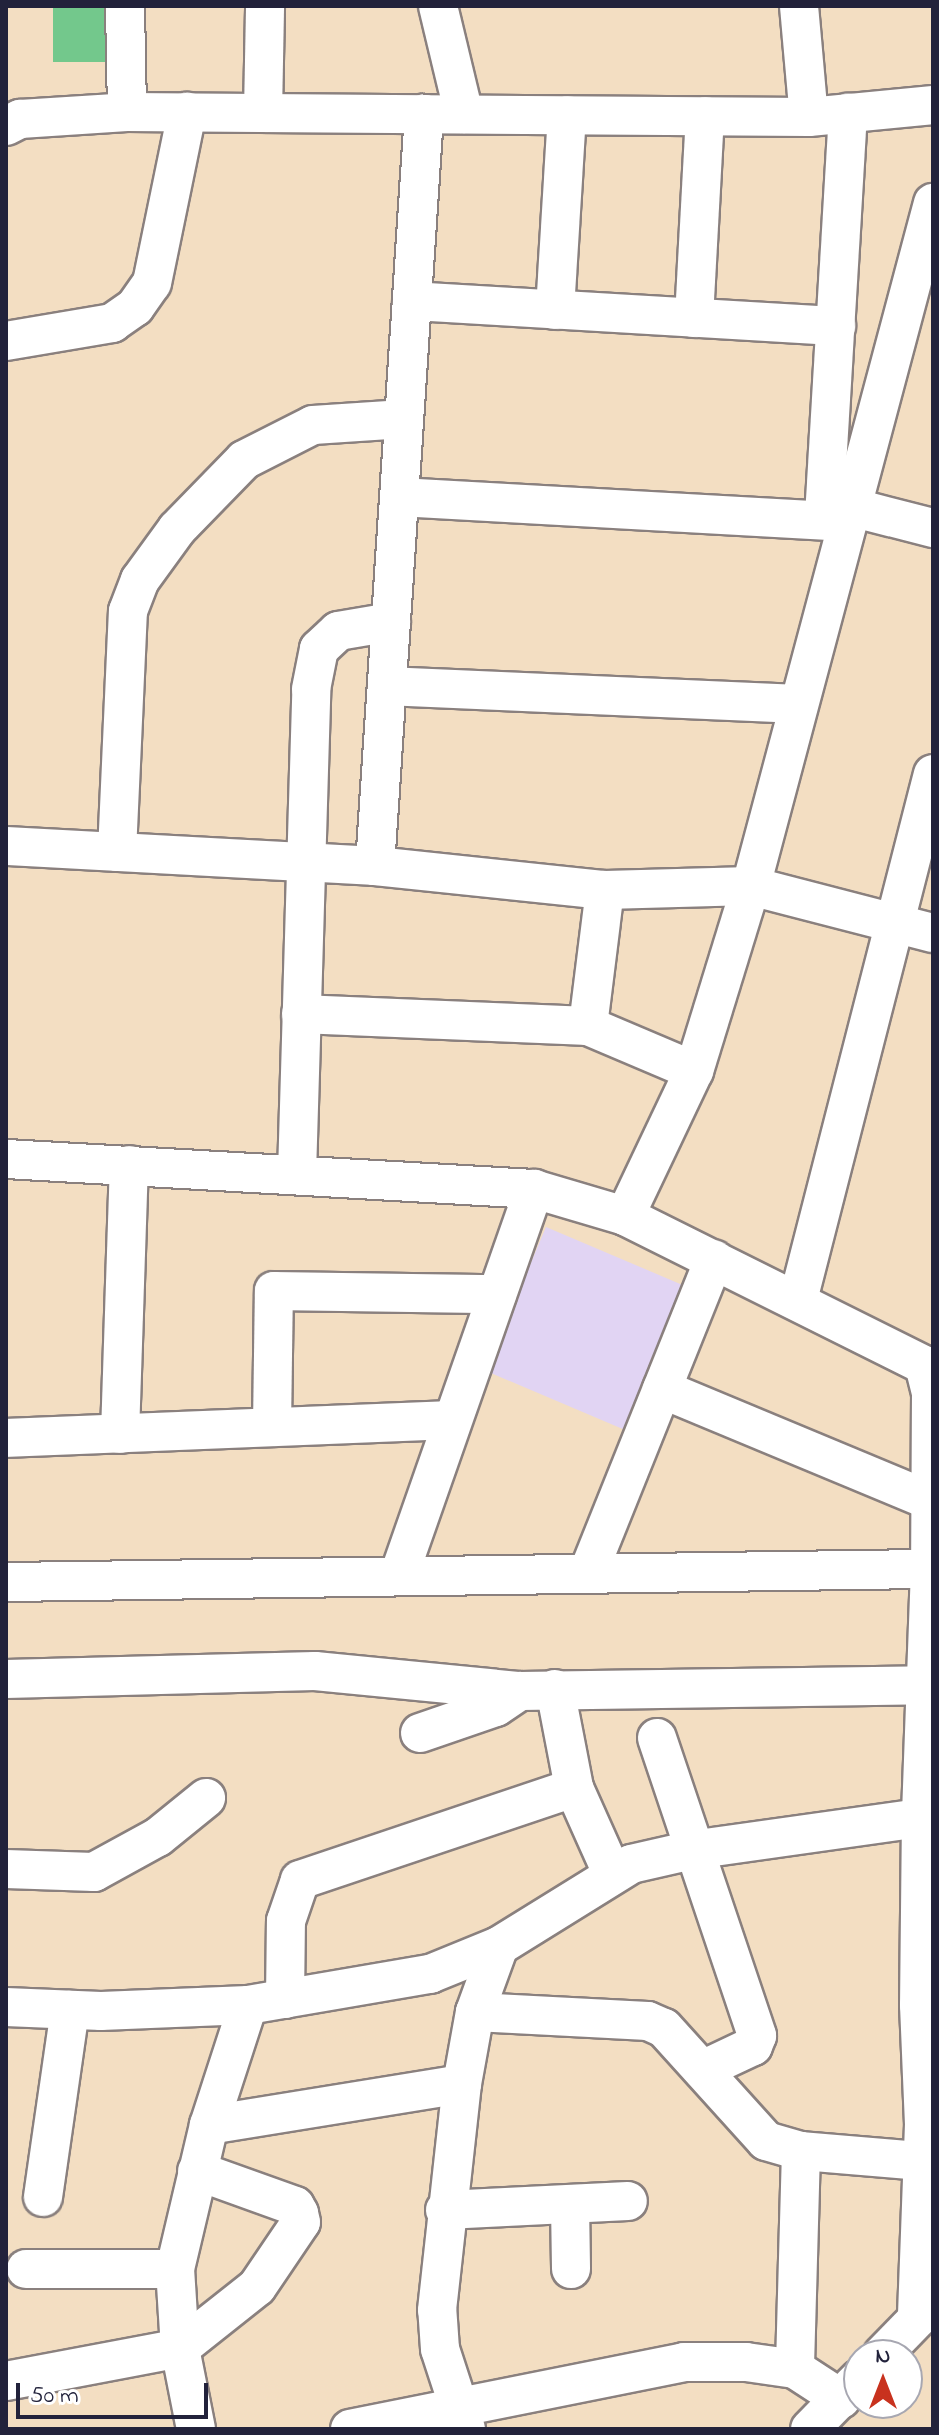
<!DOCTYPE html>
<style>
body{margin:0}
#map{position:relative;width:939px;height:2435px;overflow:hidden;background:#f3dec2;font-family:"Indie Flower",sans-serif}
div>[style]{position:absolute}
.built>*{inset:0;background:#e1d4f3;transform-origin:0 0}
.green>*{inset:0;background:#73c88c;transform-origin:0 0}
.roads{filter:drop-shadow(2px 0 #8a807e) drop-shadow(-2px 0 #8a807e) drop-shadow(0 2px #8a807e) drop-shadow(0 -2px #8a807e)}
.minor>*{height:38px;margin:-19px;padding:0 19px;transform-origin:19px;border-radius:19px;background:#fff}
span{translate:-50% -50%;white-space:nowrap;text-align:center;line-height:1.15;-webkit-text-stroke:8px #fff;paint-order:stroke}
.frame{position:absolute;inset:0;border:8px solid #22223b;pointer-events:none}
.north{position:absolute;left:843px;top:2339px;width:80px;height:80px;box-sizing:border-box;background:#fff;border:2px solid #a7a7b1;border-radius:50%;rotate:0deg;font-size:22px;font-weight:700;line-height:32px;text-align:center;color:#22223b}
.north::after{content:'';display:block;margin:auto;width:28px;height:36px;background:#c8321e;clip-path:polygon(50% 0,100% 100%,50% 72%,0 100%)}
.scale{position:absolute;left:16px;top:2383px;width:192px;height:36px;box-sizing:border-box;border:4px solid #22223b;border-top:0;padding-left:10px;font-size:24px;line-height:28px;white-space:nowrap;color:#22223b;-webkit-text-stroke:6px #fff;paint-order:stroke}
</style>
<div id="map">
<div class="built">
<div style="left:546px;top:1227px;width:154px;height:156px;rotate:23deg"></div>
</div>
<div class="green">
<div style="left:53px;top:6px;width:68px;height:56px"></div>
</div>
<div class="roads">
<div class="minor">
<div style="left:125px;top:6px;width:106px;rotate:88.9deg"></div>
<div style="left:438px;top:6px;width:111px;rotate:76.5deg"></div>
<div style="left:799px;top:6px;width:111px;rotate:84.9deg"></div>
<div style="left:263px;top:113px;width:107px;rotate:-88.9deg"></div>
<div style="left:6px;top:126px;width:16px;rotate:-27deg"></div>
<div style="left:20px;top:119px;width:107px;rotate:-3.7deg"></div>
<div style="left:127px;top:112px;width:682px;rotate:0.42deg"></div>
<div style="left:809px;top:117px;width:125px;rotate:-5.5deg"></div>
<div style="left:412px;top:301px;width:425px;rotate:3.4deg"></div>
<div style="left:555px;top:310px;width:195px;rotate:-86.5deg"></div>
<div style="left:694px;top:318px;width:202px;rotate:-86.9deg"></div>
<div style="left:6px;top:341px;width:108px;rotate:-9.6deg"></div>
<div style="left:112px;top:323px;width:28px;rotate:-35deg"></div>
<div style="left:135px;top:307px;width:29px;rotate:-55deg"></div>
<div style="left:152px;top:283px;width:175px;rotate:-78.4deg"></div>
<div style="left:399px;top:497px;width:449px;rotate:3.2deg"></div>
<div style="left:851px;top:507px;width:85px;rotate:14.4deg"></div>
<div style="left:824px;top:517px;width:405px;rotate:-86.6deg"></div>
<div style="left:387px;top:686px;width:411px;rotate:2.5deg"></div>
<div style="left:6px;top:846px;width:370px;rotate:3.1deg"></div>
<div style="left:375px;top:866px;width:231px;rotate:6deg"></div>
<div style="left:605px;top:890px;width:146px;rotate:-1.6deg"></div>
<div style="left:751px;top:886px;width:188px;rotate:14.5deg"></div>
<div style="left:117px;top:852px;width:241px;rotate:-87.4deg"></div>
<div style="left:128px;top:611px;width:33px;rotate:-69deg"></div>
<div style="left:140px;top:580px;width:63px;rotate:-54deg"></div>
<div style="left:177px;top:529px;width:96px;rotate:-45.8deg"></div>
<div style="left:244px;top:460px;width:77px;rotate:-26.9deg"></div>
<div style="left:313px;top:425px;width:91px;rotate:-3.8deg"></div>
<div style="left:375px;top:866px;width:754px;rotate:-86.27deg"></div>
<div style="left:301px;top:1014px;width:287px;rotate:2.4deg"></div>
<div style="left:588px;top:1026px;width:115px;rotate:23deg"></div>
<div style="left:588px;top:1026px;width:137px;rotate:-82.9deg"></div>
<div style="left:6px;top:1159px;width:529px;rotate:3.25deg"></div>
<div style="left:534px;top:1189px;width:95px;rotate:16.5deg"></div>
<div style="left:625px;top:1216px;width:334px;rotate:26.5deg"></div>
<div style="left:924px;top:1365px;width:29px;rotate:76deg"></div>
<div style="left:931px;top:1393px;width:176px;rotate:90.3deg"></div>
<div style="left:930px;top:1569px;width:247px;rotate:92.1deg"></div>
<div style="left:921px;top:1816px;width:189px;rotate:90.6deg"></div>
<div style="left:919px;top:2005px;width:119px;rotate:87.6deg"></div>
<div style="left:924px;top:2124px;width:195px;rotate:92.1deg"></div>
<div style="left:917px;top:2319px;width:50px;rotate:134.2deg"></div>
<div style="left:297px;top:1174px;width:485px;rotate:-88.3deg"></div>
<div style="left:311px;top:689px;width:41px;rotate:-78.7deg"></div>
<div style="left:319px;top:649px;width:26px;rotate:-43deg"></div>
<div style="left:338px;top:631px;width:54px;rotate:-9.6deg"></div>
<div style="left:625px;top:1216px;width:161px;rotate:-64.6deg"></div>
<div style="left:694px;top:1071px;width:194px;rotate:-72.9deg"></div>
<div style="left:751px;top:886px;width:707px;rotate:-75.08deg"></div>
<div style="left:798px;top:1300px;width:543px;rotate:-75.61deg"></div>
<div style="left:662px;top:1389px;width:294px;rotate:22.6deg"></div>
<div style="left:272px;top:1427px;width:136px;rotate:-89.2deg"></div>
<div style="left:274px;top:1291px;width:223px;rotate:0.8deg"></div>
<div style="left:120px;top:1434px;width:269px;rotate:-88.1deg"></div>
<div style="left:6px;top:1438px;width:446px;rotate:-2.3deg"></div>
<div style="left:588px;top:1573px;width:338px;rotate:-68.1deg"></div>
<div style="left:399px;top:1575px;width:409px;rotate:-70.7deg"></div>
<div style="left:6px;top:1582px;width:924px;rotate:-0.81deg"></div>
<div style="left:6px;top:1679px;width:309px;rotate:-1.5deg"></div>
<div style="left:315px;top:1671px;width:206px;rotate:5.6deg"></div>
<div style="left:520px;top:1691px;width:407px;rotate:-0.8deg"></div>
<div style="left:555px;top:1689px;width:101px;rotate:79.1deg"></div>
<div style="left:574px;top:1788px;width:93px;rotate:65.9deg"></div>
<div style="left:420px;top:1733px;width:80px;rotate:-18.9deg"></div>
<div style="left:496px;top:1707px;width:29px;rotate:-34deg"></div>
<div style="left:657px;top:1738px;width:314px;rotate:71.4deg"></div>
<div style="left:757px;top:2036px;width:11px;rotate:112deg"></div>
<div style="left:753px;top:2046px;width:56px;rotate:154.8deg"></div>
<div style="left:6px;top:1869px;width:88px;rotate:2deg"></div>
<div style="left:94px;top:1872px;width:73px;rotate:-28.7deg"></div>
<div style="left:158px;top:1837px;width:62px;rotate:-39.1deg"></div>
<div style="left:285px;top:1999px;width:78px;rotate:-89.3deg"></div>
<div style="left:286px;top:1921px;width:43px;rotate:-71.1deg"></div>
<div style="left:300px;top:1880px;width:289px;rotate:-18.6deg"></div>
<div style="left:6px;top:2007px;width:95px;rotate:2.4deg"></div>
<div style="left:101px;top:2011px;width:147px;rotate:-2.3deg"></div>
<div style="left:248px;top:2005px;width:185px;rotate:-9.7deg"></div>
<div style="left:430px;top:1974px;width:74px;rotate:-22.1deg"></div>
<div style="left:499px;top:1946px;width:155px;rotate:-31.8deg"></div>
<div style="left:631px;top:1864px;width:63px;rotate:-12.9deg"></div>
<div style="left:692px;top:1850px;width:243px;rotate:-8deg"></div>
<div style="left:475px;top:2012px;width:173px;rotate:3deg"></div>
<div style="left:648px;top:2021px;width:17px;rotate:24deg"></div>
<div style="left:664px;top:2028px;width:152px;rotate:47.9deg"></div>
<div style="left:766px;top:2141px;width:36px;rotate:16deg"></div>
<div style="left:801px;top:2151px;width:132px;rotate:4.8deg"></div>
<div style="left:209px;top:2125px;width:256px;rotate:-9.2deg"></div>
<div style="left:801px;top:2151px;width:218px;rotate:91.6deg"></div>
<div style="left:795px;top:2369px;width:55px;rotate:33.1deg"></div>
<div style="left:43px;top:2197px;width:189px;rotate:-81.8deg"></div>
<div style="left:570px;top:2204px;width:65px;rotate:89.1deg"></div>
<div style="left:445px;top:2210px;width:183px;rotate:-2.8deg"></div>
<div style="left:26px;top:2269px;width:149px"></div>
<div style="left:6px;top:2381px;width:177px;rotate:-10.7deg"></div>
<div style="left:180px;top:2348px;width:98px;rotate:-38.4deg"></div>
<div style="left:257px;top:2287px;width:78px;rotate:-55.9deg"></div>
<div style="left:301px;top:2222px;width:9px;rotate:-103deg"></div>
<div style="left:299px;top:2213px;width:8px;rotate:-120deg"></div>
<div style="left:295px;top:2206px;width:104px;rotate:-160.3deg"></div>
<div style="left:196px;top:2429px;width:83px;rotate:-101.2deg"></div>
<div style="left:180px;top:2348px;width:79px;rotate:-93.6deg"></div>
<div style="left:175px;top:2269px;width:148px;rotate:-76.7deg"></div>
<div style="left:209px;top:2125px;width:126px;rotate:-72deg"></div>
<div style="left:350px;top:2429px;width:341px;rotate:-11.3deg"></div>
<div style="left:684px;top:2362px;width:62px"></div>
<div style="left:746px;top:2362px;width:49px;rotate:8.1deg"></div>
<div style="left:466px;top:2429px;width:84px;rotate:-108deg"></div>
<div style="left:440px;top:2349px;width:39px;rotate:-94deg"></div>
<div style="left:437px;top:2310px;width:227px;rotate:-83.7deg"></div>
<div style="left:462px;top:2084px;width:73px;rotate:-79.8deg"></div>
<div style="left:475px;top:2012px;width:70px;rotate:-70deg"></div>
<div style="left:810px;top:2429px;width:70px;rotate:-45.6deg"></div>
</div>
</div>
<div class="frame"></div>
<div class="north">N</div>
<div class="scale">50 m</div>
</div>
